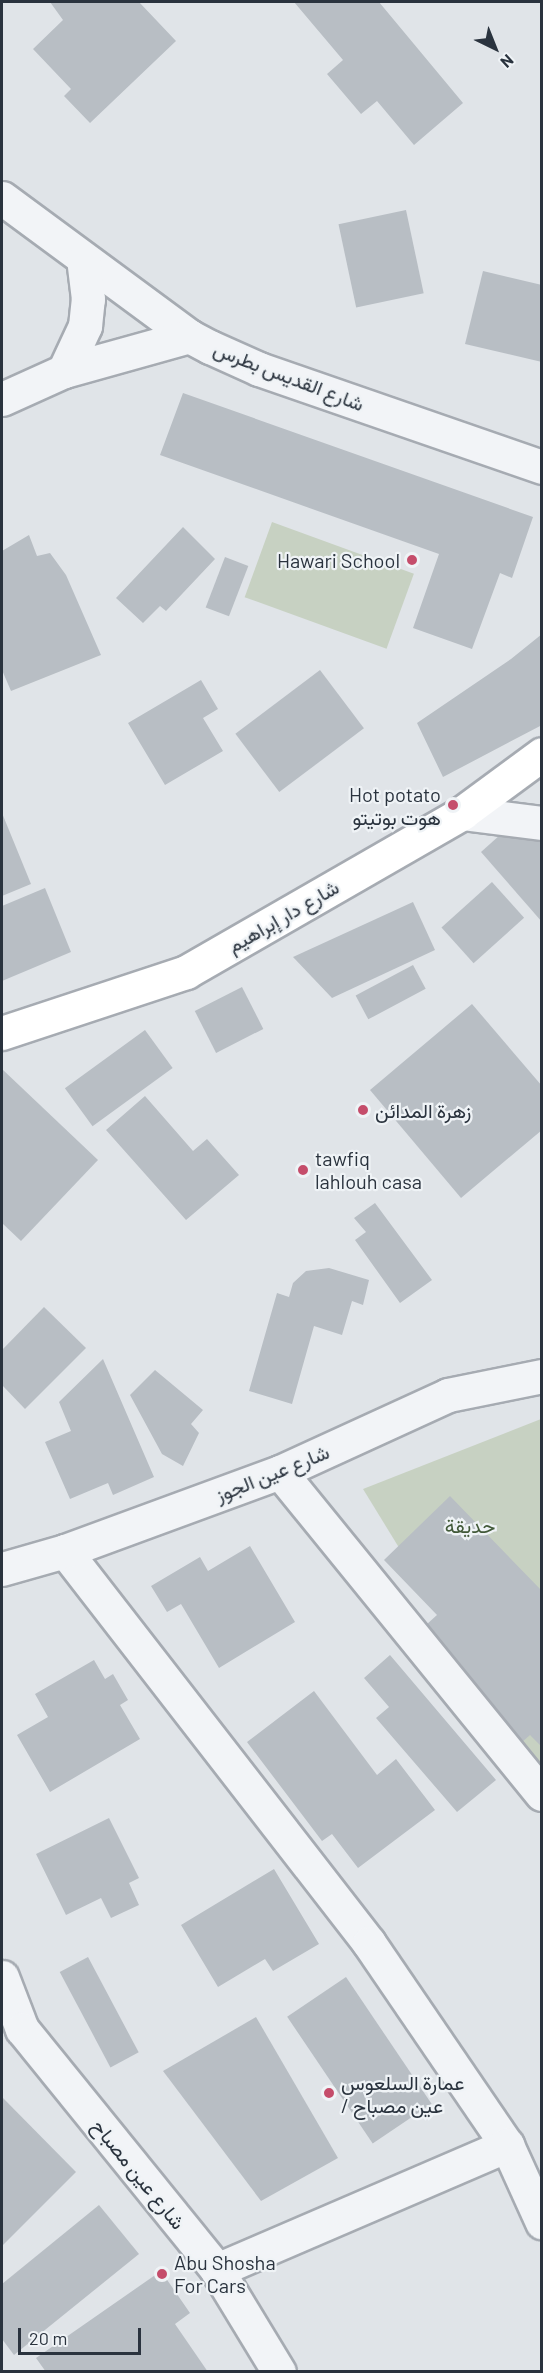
<!DOCTYPE html>
<meta charset="utf-8">
<style>
body{margin:0}
#map{position:relative;width:543px;height:2373px;overflow:hidden;background:#e0e4e8;font-family:Barlow,Vazirmatn,sans-serif}
div>[style]{position:absolute}
.green>*{inset:0;background:#c7d1c2;transform-origin:0 0}
.building>*{inset:0;background:#b8bec4;transform-origin:0 0}
.roads{filter:drop-shadow(2px 0 #a6abb2) drop-shadow(-2px 0 #a6abb2) drop-shadow(0 2px #a6abb2) drop-shadow(0 -2px #a6abb2)}
.minor>*{height:33px;margin:-16.5px;padding:0 16.5px;transform-origin:16.5px;border-radius:16.5px;background:#f2f4f7}
.secondary>*{height:33px;margin:-16.5px;padding:0 16.5px;transform-origin:16.5px;border-radius:16.5px;background:#fff}
.dots>*{width:16px;height:16px;translate:-50% -50%;box-sizing:border-box;border:3px solid #eff3f6;border-radius:50%}
span{translate:-50% -50%;white-space:nowrap;text-align:center;line-height:1.15;-webkit-text-stroke:4.5px #eff3f6;paint-order:stroke}
.street-label{font-size:20px;color:#2a333e}
.poi-label{font-size:20px;color:#2a333e}
.right{translate:-100% -50%;text-align:right}
.left{translate:0 -50%;text-align:left}
.park-label{font-size:20px;color:#415938}
.frame{position:absolute;inset:0;border:3px solid #2a333e;pointer-events:none}
.north{position:absolute;left:465px;top:18px;width:60px;height:60px;-webkit-text-stroke:4px #eff3f6;paint-order:stroke;rotate:137deg;font-size:16px;font-weight:700;line-height:24px;text-align:center;color:#2a333e}
.north::after{content:'';display:block;margin:auto;width:21px;height:27px;background:#2a333e;clip-path:polygon(50% 0,100% 100%,50% 72%,0 100%)}
.scale{position:absolute;left:18px;top:2328px;width:123px;height:27px;box-sizing:border-box;border:3px solid #2a333e;border-top:0;padding-left:8px;font-size:18px;line-height:21px;white-space:nowrap;color:#2a333e;-webkit-text-stroke:4px #eff3f6;paint-order:stroke}
</style>
<div id="map">
<div class="green">
<div style="left:272px;top:522px;width:151px;height:80px;rotate:20deg"></div>
<div style="clip-path:polygon(541px 1419px,541px 1779px,363px 1489px)"></div>
</div>
<div class="building">
<div style="clip-path:polygon(50px 2px,139px 2px,176px 41px,90px 123px,64px 96px,71px 89px,33px 49px,63px 20px)"></div>
<div style="clip-path:polygon(294px 2px,379px 2px,463px 103px,414px 145px,377px 101px,361px 114px,327px 74px,343px 60px)"></div>
<div style="left:406px;top:210px;width:85px;height:69px;rotate:78deg"></div>
<div style="clip-path:polygon(483px 271px,542px 285px,542px 362px,465px 344px)"></div>
<div style="clip-path:polygon(183px 393px,533px 517px,512px 578px,500px 573px,472px 649px,413px 628px,439px 554px,160px 455px)"></div>
<div style="clip-path:polygon(183px 527px,215px 559px,166px 611px,160px 606px,143px 623px,116px 598px)"></div>
<div style="clip-path:polygon(29px 535px,37px 556px,50px 553px,66px 575px,101px 655px,11px 691px,2px 670px,2px 551px)"></div>
<div style="left:225px;top:557px;width:25px;height:54px;rotate:21deg"></div>
<div style="clip-path:polygon(542px 634px,542px 725px,443px 777px,417px 723px,511px 659px)"></div>
<div style="left:320px;top:670px;width:73px;height:106px;rotate:53deg"></div>
<div style="clip-path:polygon(201px 680px,218px 709px,203px 718px,223px 751px,165px 785px,128px 723px)"></div>
<div style="clip-path:polygon(2px 813px,31px 884px,2px 896px)"></div>
<div style="clip-path:polygon(510px 826px,542px 835px,542px 922px,481px 852px)"></div>
<div style="left:492px;top:882px;width:48px;height:68px;rotate:48deg"></div>
<div style="clip-path:polygon(45px 888px,71px 952px,2px 981px,2px 906px)"></div>
<div style="clip-path:polygon(413px 902px,435px 950px,332px 998px,293px 957px)"></div>
<div style="left:413px;top:965px;width:27px;height:65px;rotate:62deg"></div>
<div style="left:242px;top:987px;width:47px;height:53px;rotate:63deg"></div>
<div style="clip-path:polygon(472px 1004px,542px 1086px,542px 1130px,461px 1198px,370px 1090px)"></div>
<div style="left:145px;top:1030px;width:47px;height:99px;rotate:54deg"></div>
<div style="clip-path:polygon(2px 1069px,98px 1160px,21px 1241px,2px 1223px)"></div>
<div style="clip-path:polygon(145px 1096px,193px 1151px,207px 1139px,239px 1175px,186px 1220px,106px 1130px)"></div>
<div style="clip-path:polygon(375px 1203px,432px 1280px,400px 1303px,355px 1240px,366px 1232px,354px 1218px)"></div>
<div style="clip-path:polygon(329px 1268px,369px 1280px,363px 1305px,352px 1301px,342px 1335px,314px 1326px,292px 1404px,249px 1391px,277px 1293px,289px 1297px,293px 1283px,306px 1271px)"></div>
<div style="clip-path:polygon(44px 1307px,86px 1348px,25px 1409px,2px 1385px,2px 1350px)"></div>
<div style="clip-path:polygon(103px 1359px,154px 1477px,113px 1495px,108px 1483px,70px 1499px,45px 1442px,71px 1431px,59px 1402px)"></div>
<div style="clip-path:polygon(155px 1370px,203px 1410px,191px 1424px,199px 1433px,183px 1466px,162px 1454px,130px 1395px)"></div>
<div style="clip-path:polygon(450px 1496px,542px 1591px,542px 1747px,530px 1735px,521px 1743px,416px 1634px,437px 1615px,384px 1560px)"></div>
<div style="clip-path:polygon(250px 1546px,295px 1622px,219px 1668px,181px 1604px,167px 1612px,151px 1586px,200px 1557px,208px 1571px)"></div>
<div style="clip-path:polygon(390px 1655px,496px 1780px,457px 1812px,376px 1718px,389px 1707px,364px 1678px)"></div>
<div style="clip-path:polygon(94px 1660px,105px 1679px,113px 1674px,128px 1700px,120px 1705px,140px 1739px,50px 1792px,17px 1735px,48px 1717px,35px 1694px)"></div>
<div style="clip-path:polygon(314px 1691px,377px 1775px,396px 1759px,435px 1810px,358px 1868px,332px 1834px,322px 1841px,247px 1742px)"></div>
<div style="clip-path:polygon(109px 1818px,139px 1878px,129px 1883px,139px 1905px,111px 1918px,101px 1898px,66px 1915px,36px 1854px)"></div>
<div style="clip-path:polygon(274px 1869px,319px 1944px,273px 1971px,265px 1959px,218px 1987px,181px 1925px)"></div>
<div style="left:88px;top:1957px;width:108px;height:32px;rotate:62deg"></div>
<div style="left:346px;top:1977px;width:153px;height:71px;rotate:56deg"></div>
<div style="clip-path:polygon(256px 2017px,338px 2158px,261px 2201px,163px 2071px)"></div>
<div style="clip-path:polygon(2px 2097px,76px 2172px,2px 2246px)"></div>
<div style="clip-path:polygon(99px 2205px,139px 2254px,14px 2355px,2px 2339px,2px 2284px)"></div>
<div style="clip-path:polygon(161px 2271px,190px 2313px,175px 2324px,208px 2372px,46px 2372px,36px 2358px)"></div>
</div>
<div class="roads">
<div class="minor">
<div style="left:2px;top:198px;width:232px;rotate:36.4deg"></div>
<div style="left:189px;top:336px;width:24px;rotate:28deg"></div>
<div style="left:210px;top:347px;width:54px;rotate:24.2deg"></div>
<div style="left:259px;top:369px;width:299px;rotate:19.1deg"></div>
<div style="left:64px;top:371px;width:50px;rotate:-65deg"></div>
<div style="left:85px;top:326px;width:27px;rotate:-84deg"></div>
<div style="left:88px;top:299px;width:39px;rotate:-97deg"></div>
<div style="left:2px;top:399px;width:68px;rotate:-24.3deg"></div>
<div style="left:64px;top:371px;width:130px;rotate:-15.6deg"></div>
<div style="left:462px;top:813px;width:81px;rotate:7.1deg"></div>
<div style="left:280px;top:1472px;width:415px;rotate:50.9deg"></div>
<div style="left:65px;top:1551px;width:496px;rotate:52.2deg"></div>
<div style="left:369px;top:1943px;width:245px;rotate:55.7deg"></div>
<div style="left:507px;top:2145px;width:85px;rotate:65.6deg"></div>
<div style="left:2px;top:1569px;width:66px;rotate:-15.9deg"></div>
<div style="left:65px;top:1551px;width:229px;rotate:-20.2deg"></div>
<div style="left:280px;top:1472px;width:185px;rotate:-24.6deg"></div>
<div style="left:448px;top:1395px;width:96px;rotate:-11.4deg"></div>
<div style="left:2px;top:1977px;width:56px;rotate:69deg"></div>
<div style="left:22px;top:2029px;width:310px;rotate:51deg"></div>
<div style="left:217px;top:2270px;width:119px;rotate:58.7deg"></div>
<div style="left:217px;top:2270px;width:316px;rotate:-23.3deg"></div>
</div>
<div class="secondary">
<div style="left:2px;top:1033px;width:194px;rotate:-18.3deg"></div>
<div style="left:186px;top:972px;width:319px;rotate:-29.9deg"></div>
<div style="left:462px;top:813px;width:99px;rotate:-36.4deg"></div>
</div>
</div>
<div class="dots">
<div style="left:412px;top:560px;background:#c54d6b"></div>
<div style="left:453px;top:805px;background:#c54d6b"></div>
<div style="left:363px;top:1110px;background:#c54d6b"></div>
<div style="left:303px;top:1170px;background:#c54d6b"></div>
<div style="left:329px;top:2093px;background:#c54d6b"></div>
<div style="left:162px;top:2274px;background:#c54d6b"></div>
</div>
<div class="street-label">
<span style="left:289px;top:376px;rotate:21deg">شارع القديس بطرس</span>
<span style="left:283px;top:916px;rotate:-30deg">شارع دار إبراهيم</span>
<span style="left:272px;top:1473px;rotate:-22deg">شارع عين الجوز</span>
<span style="left:139px;top:2174px;rotate:51deg">شارع عين مصباح</span>
</div>
<div class="poi-label">
<span class="right" style="left:400px;top:560px">Hawari School</span>
<span class="right" style="left:441px;top:806px">Hot potato<br>هوت بوتيتو</span>
<span class="left" style="left:375px;top:1110px">زهرة المدائن</span>
<span class="left" style="left:315px;top:1170px">tawfiq<br>lahlouh casa</span>
<span class="left" style="left:341px;top:2094px">عمارة السلعوس<br>/ عين مصباح</span>
<span class="left" style="left:174px;top:2274px">Abu Shosha<br>For Cars</span>
</div>
<div class="park-label">
<span style="left:470px;top:1525px">حديقة</span>
</div>
<div class="frame"></div>
<div class="north">N</div>
<div class="scale">20 m</div>
</div>
